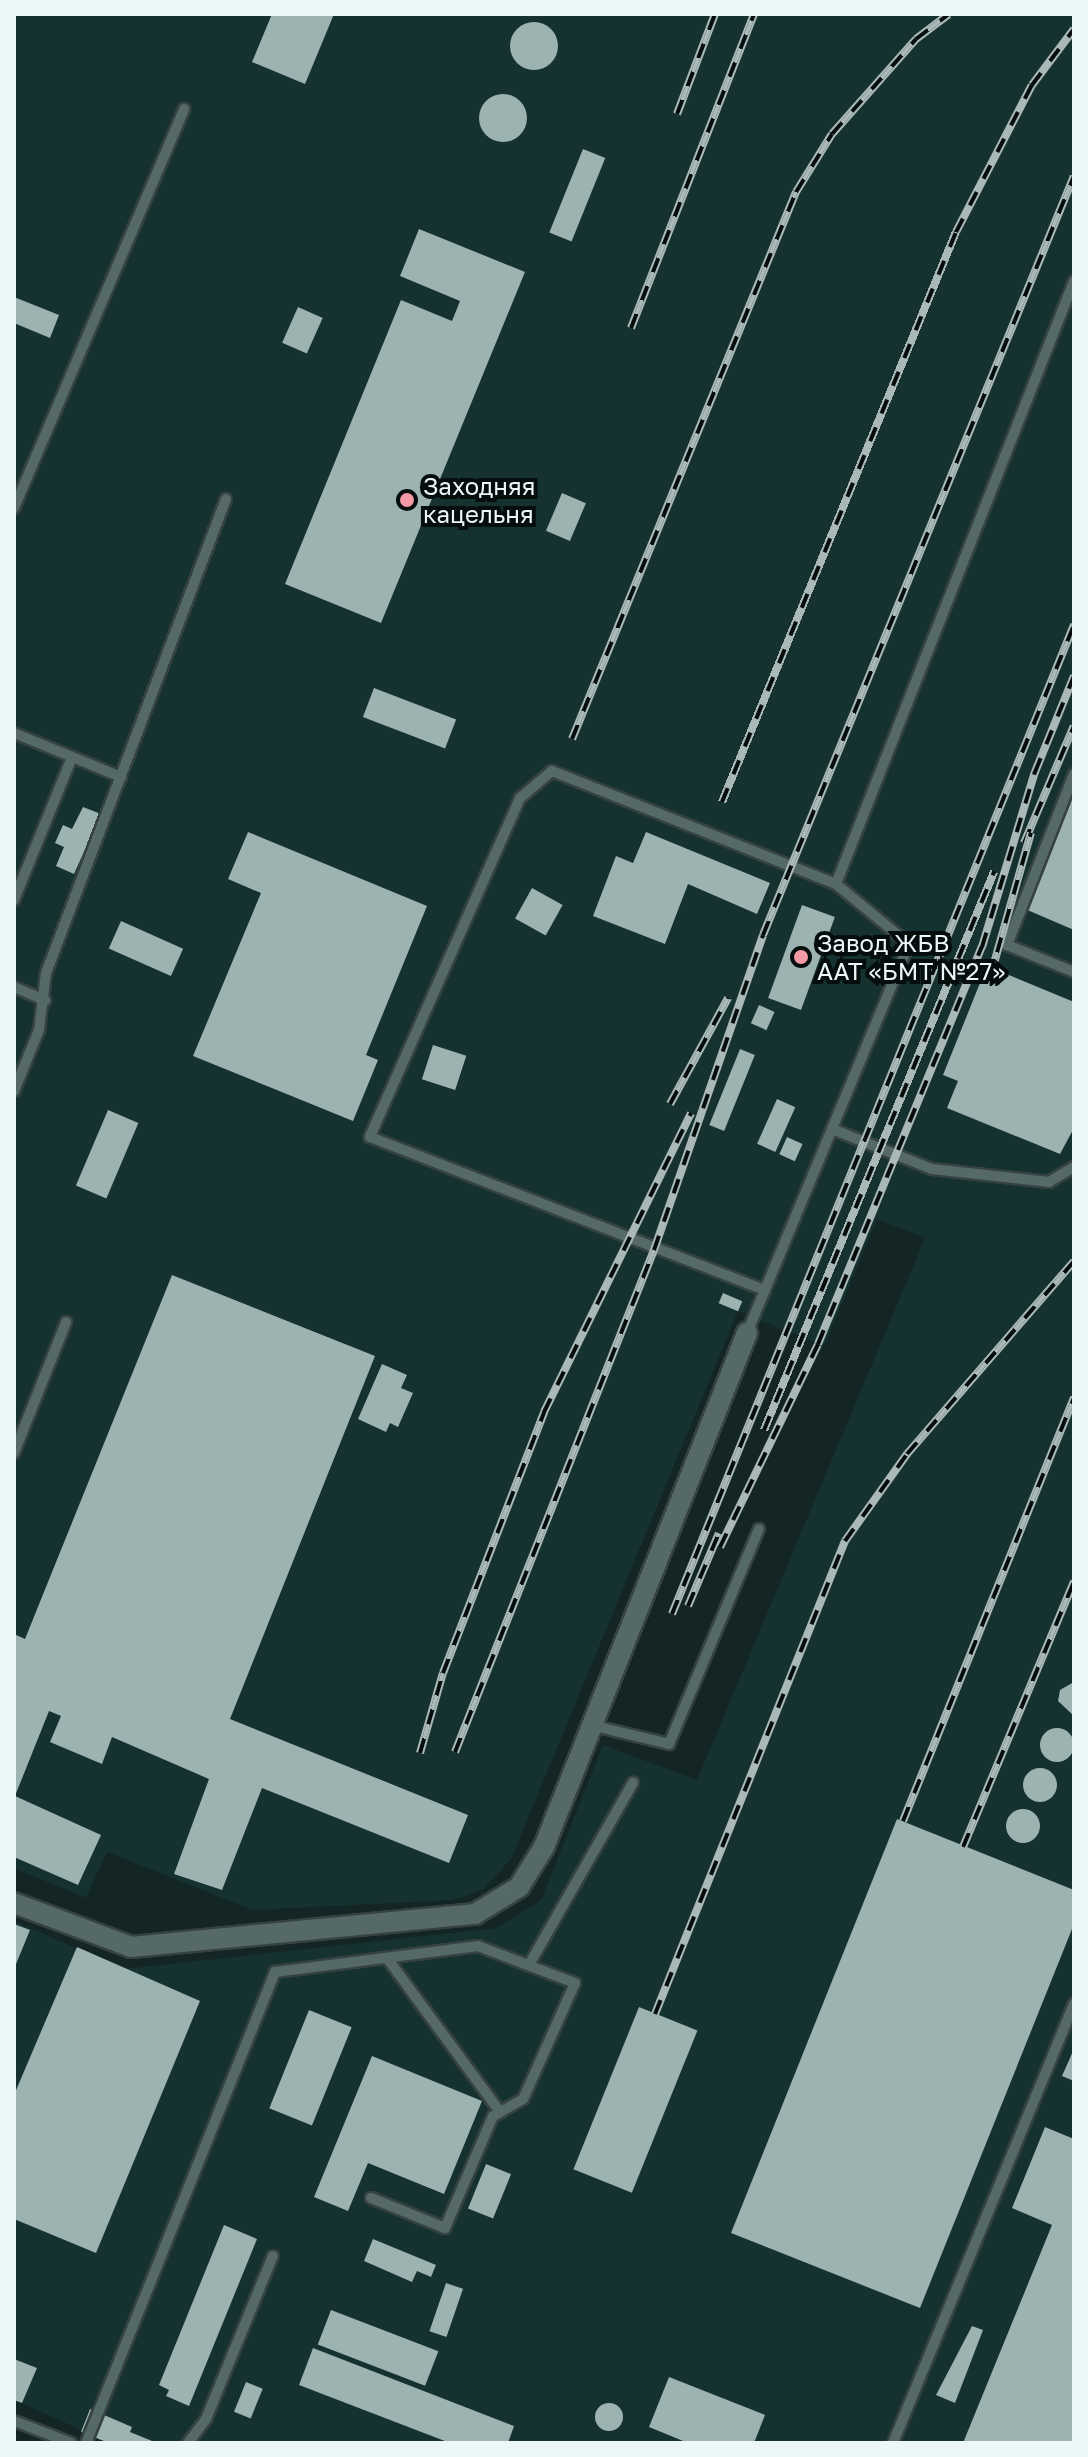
<!DOCTYPE html>
<meta charset="utf-8">
<style>
body{margin:0}
#map{position:relative;width:1088px;height:2457px;overflow:hidden;background:#132625;font-family:"Golos Text",sans-serif}
div>[style]{position:absolute}
.built>*{inset:0;background:#153130}
.building>*{inset:0;background:#9db3b1;transform-origin:0 0}
.round{border-radius:50%}
.roads{filter:drop-shadow(2px 0 #354241) drop-shadow(-2px 0 #354241) drop-shadow(0 2px #354241) drop-shadow(0 -2px #354241)}
.lane>*{height:10px;margin:-5px;padding:0 5px;transform-origin:5px;border-radius:5px;background:#556968}
.street>*{height:20px;margin:-10px;padding:0 10px;transform-origin:10px;border-radius:10px;background:#556968}
.rail>*{height:8px;margin-top:-4px;transform-origin:0;background:repeating-linear-gradient(90deg,#060d0d 0 15px,#aab9b8 0 30px);box-sizing:border-box;border-block:2px solid #aab9b8}
.dots>*{width:22px;height:22px;translate:-50% -50%;box-sizing:border-box;border:4px solid #060d0d;border-radius:50%}
span{translate:-50% -50%;white-space:nowrap;text-align:center;line-height:1.15;-webkit-text-stroke:8px #060d0d;paint-order:stroke}
.poi-label{font-size:24px;color:#ecf8f7}
.left{translate:0 -50%;text-align:left}
.frame{position:absolute;inset:0;border:16px solid #ecf8f7;pointer-events:none}
</style>
<div id="map">
<div class="built">
<div style="clip-path:polygon(14px 14px,1074px 14px,1074px 2443px,109px 2443px,22px 2403px,37px 2368px,14px 2359px,14px 1921px,124px 1969px,497px 1928px,541px 1900px,603px 1745px,697px 1780px,925px 1238px,877px 1219px,824px 1346px,738px 1311px,511px 1859px,484px 1889px,454px 1900px,252px 1910px,107px 1852px,86px 1898px,14px 1868px)"></div>
</div>
<div class="building">
<div style="clip-path:polygon(272px 14px,334px 14px,305px 84px,252px 62px)"></div>
<div class="round" style="left:510px;top:22px;width:48px;height:48px"></div>
<div class="round" style="left:479px;top:94px;width:48px;height:48px"></div>
<div style="left:583px;top:149px;width:24px;height:90px;rotate:22deg"></div>
<div style="clip-path:polygon(419px 229px,525px 272px,381px 623px,285px 584px,401px 300px,452px 321px,460px 301px,400px 276px)"></div>
<div style="clip-path:polygon(14px 297px,59px 315px,50px 338px,14px 323px)"></div>
<div style="left:298px;top:307px;width:27px;height:39px;rotate:24deg"></div>
<div style="left:562px;top:493px;width:26px;height:41px;rotate:23deg"></div>
<div style="left:374px;top:688px;width:88px;height:31px;rotate:21deg"></div>
<div style="clip-path:polygon(1074px 792px,1074px 930px,1025px 909px)"></div>
<div style="clip-path:polygon(83px 807px,101px 814px,74px 874px,56px 866px,64px 847px,55px 843px,63px 825px,72px 829px)"></div>
<div style="clip-path:polygon(248px 832px,427px 906px,366px 1055px,378px 1060px,353px 1121px,193px 1056px,261px 893px,228px 879px)"></div>
<div style="clip-path:polygon(646px 832px,770px 883px,757px 914px,688px 884px,665px 944px,593px 916px,616px 856px,633px 863px)"></div>
<div style="left:532px;top:888px;width:35px;height:35px;rotate:29deg"></div>
<div style="left:802px;top:905px;width:35px;height:99px;rotate:20deg"></div>
<div style="left:121px;top:921px;width:68px;height:30px;rotate:24deg"></div>
<div style="clip-path:polygon(1004px 973px,1074px 1002px,1074px 1128px,1060px 1154px,947px 1108px,958px 1081px,943px 1075px,982px 978px,999px 985px)"></div>
<div style="left:759px;top:1005px;width:17px;height:20px;rotate:24deg"></div>
<div style="left:433px;top:1045px;width:35px;height:36px;rotate:18deg"></div>
<div style="left:740px;top:1049px;width:16px;height:82px;rotate:22deg"></div>
<div style="left:777px;top:1099px;width:20px;height:49px;rotate:24deg"></div>
<div style="left:108px;top:1110px;width:33px;height:82px;rotate:23deg"></div>
<div style="left:787px;top:1137px;width:17px;height:19px;rotate:24deg"></div>
<div style="clip-path:polygon(172px 1275px,375px 1356px,230px 1719px,468px 1815px,449px 1863px,262px 1788px,222px 1890px,174px 1874px,209px 1779px,112px 1737px,102px 1764px,50px 1742px,61px 1716px,49px 1711px,15px 1796px,101px 1835px,78px 1885px,14px 1857px,14px 1634px,25px 1639px)"></div>
<div style="left:723px;top:1293px;width:21px;height:11px;rotate:23deg"></div>
<div style="clip-path:polygon(382px 1364px,407px 1375px,401px 1388px,413px 1393px,398px 1427px,390px 1423px,386px 1432px,358px 1419px)"></div>
<div style="clip-path:polygon(1074px 1682px,1074px 1716px,1058px 1701px,1060px 1690px)"></div>
<div class="round" style="left:1040px;top:1728px;width:34px;height:34px"></div>
<div class="round" style="left:1023px;top:1768px;width:34px;height:34px"></div>
<div class="round" style="left:1006px;top:1809px;width:34px;height:34px"></div>
<div style="clip-path:polygon(897px 1819px,1074px 1890px,1074px 1924px,920px 2308px,731px 2233px)"></div>
<div style="clip-path:polygon(14px 1924px,30px 1930px,14px 1969px)"></div>
<div style="clip-path:polygon(77px 1947px,200px 2001px,96px 2253px,14px 2219px,14px 2095px)"></div>
<div style="left:639px;top:2007px;width:63px;height:175px;rotate:22deg"></div>
<div style="left:309px;top:2010px;width:46px;height:106px;rotate:22deg"></div>
<div style="clip-path:polygon(1074px 2049px,1074px 2081px,1062px 2076px)"></div>
<div style="clip-path:polygon(372px 2056px,482px 2101px,444px 2194px,368px 2163px,348px 2211px,314px 2197px)"></div>
<div style="clip-path:polygon(1045px 2127px,1074px 2139px,1074px 2443px,963px 2443px,1052px 2225px,1012px 2208px)"></div>
<div style="left:486px;top:2164px;width:27px;height:48px;rotate:22deg"></div>
<div style="clip-path:polygon(224px 2225px,257px 2239px,189px 2406px,166px 2396px,169px 2390px,159px 2385px)"></div>
<div style="clip-path:polygon(373px 2239px,436px 2265px,431px 2277px,417px 2271px,412px 2282px,364px 2261px)"></div>
<div style="left:446px;top:2283px;width:18px;height:51px;rotate:19deg"></div>
<div style="left:331px;top:2310px;width:115px;height:37px;rotate:21deg"></div>
<div style="clip-path:polygon(972px 2326px,983px 2330px,955px 2403px,936px 2395px)"></div>
<div style="clip-path:polygon(313px 2348px,514px 2426px,508px 2443px,450px 2443px,299px 2385px)"></div>
<div style="clip-path:polygon(14px 2359px,37px 2368px,22px 2403px,14px 2400px)"></div>
<div style="clip-path:polygon(669px 2377px,765px 2415px,754px 2443px,688px 2443px,649px 2427px)"></div>
<div style="left:246px;top:2382px;width:18px;height:32px;rotate:22deg"></div>
<div class="round" style="left:595px;top:2403px;width:28px;height:28px"></div>
<div style="clip-path:polygon(90px 2409px,132px 2427px,130px 2432px,157px 2443px,109px 2443px,81px 2432px)"></div>
</div>
<div class="roads">
<div class="lane">
<div style="left:14px;top:508px;width:434px;rotate:-66.9deg"></div>
<div style="left:14px;top:733px;width:116px;rotate:22.4deg"></div>
<div style="left:1074px;top:774px;width:184px;rotate:111.4deg"></div>
<div style="left:1007px;top:945px;width:72px;rotate:21.9deg"></div>
<div style="left:836px;top:884px;width:648px;rotate:-68.46deg"></div>
<div style="left:14px;top:900px;width:154px;rotate:-67.9deg"></div>
<div style="left:14px;top:987px;width:34px;rotate:23deg"></div>
<div style="left:14px;top:1091px;width:66px;rotate:-67.7deg"></div>
<div style="left:39px;top:1030px;width:57px;rotate:-83deg"></div>
<div style="left:46px;top:973px;width:507px;rotate:-69.21deg"></div>
<div style="left:832px;top:1129px;width:108px;rotate:21.8deg"></div>
<div style="left:932px;top:1169px;width:118px;rotate:6.3deg"></div>
<div style="left:1049px;top:1182px;width:29px;rotate:-31deg"></div>
<div style="left:747px;top:1333px;width:421px;rotate:-67.4deg"></div>
<div style="left:909px;top:944px;width:94px;rotate:-140.6deg"></div>
<div style="left:836px;top:884px;width:306px;rotate:-158.3deg"></div>
<div style="left:552px;top:771px;width:42px;rotate:139.8deg"></div>
<div style="left:520px;top:798px;width:371px;rotate:113.9deg"></div>
<div style="left:370px;top:1137px;width:424px;rotate:21.2deg"></div>
<div style="left:14px;top:1453px;width:141px;rotate:-68.3deg"></div>
<div style="left:591px;top:1725px;width:80px;rotate:13.7deg"></div>
<div style="left:669px;top:1744px;width:233px;rotate:-67.3deg"></div>
<div style="left:387px;top:1958px;width:191px;rotate:53.7deg"></div>
<div style="left:529px;top:1965px;width:210px;rotate:-60.3deg"></div>
<div style="left:14px;top:2421px;width:61px;rotate:21.1deg"></div>
<div style="left:86px;top:2443px;width:508px;rotate:-68.14deg"></div>
<div style="left:275px;top:1972px;width:205px;rotate:-7.3deg"></div>
<div style="left:478px;top:1946px;width:104px;rotate:20.9deg"></div>
<div style="left:575px;top:1983px;width:127px;rotate:114.1deg"></div>
<div style="left:523px;top:2099px;width:34px;rotate:150deg"></div>
<div style="left:493px;top:2116px;width:122px;rotate:113.2deg"></div>
<div style="left:445px;top:2228px;width:80px;rotate:-157.9deg"></div>
<div style="left:188px;top:2443px;width:30px;rotate:-53deg"></div>
<div style="left:206px;top:2419px;width:176px;rotate:-67.7deg"></div>
<div style="left:893px;top:2443px;width:475px;rotate:-67.6deg"></div>
</div>
<div class="street">
<div style="left:14px;top:1903px;width:125px;rotate:20.6deg"></div>
<div style="left:131px;top:1947px;width:346px;rotate:-5.5deg"></div>
<div style="left:475px;top:1914px;width:52px;rotate:-31.5deg"></div>
<div style="left:519px;top:1887px;width:47px;rotate:-58deg"></div>
<div style="left:544px;top:1847px;width:553px;rotate:-68.45deg"></div>
</div>
</div>
<div class="rail">
<div style="left:677px;top:114px;width:107px;rotate:-69.2deg"></div>
<div style="left:631px;top:328px;width:337px;rotate:-68.6deg"></div>
<div style="left:572px;top:739px;width:591px;rotate:-67.73deg"></div>
<div style="left:796px;top:192px;width:68px;rotate:-58.2deg"></div>
<div style="left:832px;top:134px;width:127px;rotate:-48.5deg"></div>
<div style="left:916px;top:39px;width:41px;rotate:-37.1deg"></div>
<div style="left:722px;top:802px;width:616px;rotate:-67.68deg"></div>
<div style="left:956px;top:232px;width:165px;rotate:-62.7deg"></div>
<div style="left:1032px;top:85px;width:70px;rotate:-53.1deg"></div>
<div style="left:1024px;top:843px;width:127px;rotate:-66.9deg"></div>
<div style="left:989px;top:981px;width:154px;rotate:-74.2deg"></div>
<div style="left:670px;top:1104px;width:121px;rotate:-61.3deg"></div>
<div style="left:764px;top:1430px;width:604px;rotate:-67.6deg"></div>
<div style="left:720px;top:1547px;width:225px;rotate:-64.2deg"></div>
<div style="left:818px;top:1344px;width:430px;rotate:-67.6deg"></div>
<div style="left:982px;top:947px;width:183px;rotate:-73.2deg"></div>
<div style="left:1035px;top:772px;width:104px;rotate:-67.9deg"></div>
<div style="left:688px;top:1606px;width:79px;rotate:-67deg"></div>
<div style="left:672px;top:1614px;width:1068px;rotate:-67.88deg"></div>
<div style="left:455px;top:1752px;width:540px;rotate:-68.38deg"></div>
<div style="left:654px;top:1250px;width:333px;rotate:-70.9deg"></div>
<div style="left:763px;top:935px;width:820px;rotate:-67.72deg"></div>
<div style="left:420px;top:1753px;width:83px;rotate:-74deg"></div>
<div style="left:443px;top:1673px;width:280px;rotate:-68.8deg"></div>
<div style="left:544px;top:1412px;width:333px;rotate:-63.8deg"></div>
<div style="left:903px;top:1821px;width:457px;rotate:-68deg"></div>
<div style="left:963px;top:1847px;width:288px;rotate:-67.3deg"></div>
<div style="left:655px;top:2014px;width:510px;rotate:-68.12deg"></div>
<div style="left:845px;top:1541px;width:107px;rotate:-54.5deg"></div>
<div style="left:907px;top:1454px;width:255px;rotate:-49.1deg"></div>
</div>
<div class="dots">
<div style="left:407px;top:500px;background:#f49aa6"></div>
<div style="left:801px;top:957px;background:#f49aa6"></div>
</div>
<div class="poi-label">
<span class="left" style="left:423px;top:500px">Заходняя<br>кацельня</span>
<span class="left" style="left:817px;top:957px">Завод ЖБВ<br>ААТ «БМТ №27»</span>
</div>
<div class="frame"></div>
</div>
